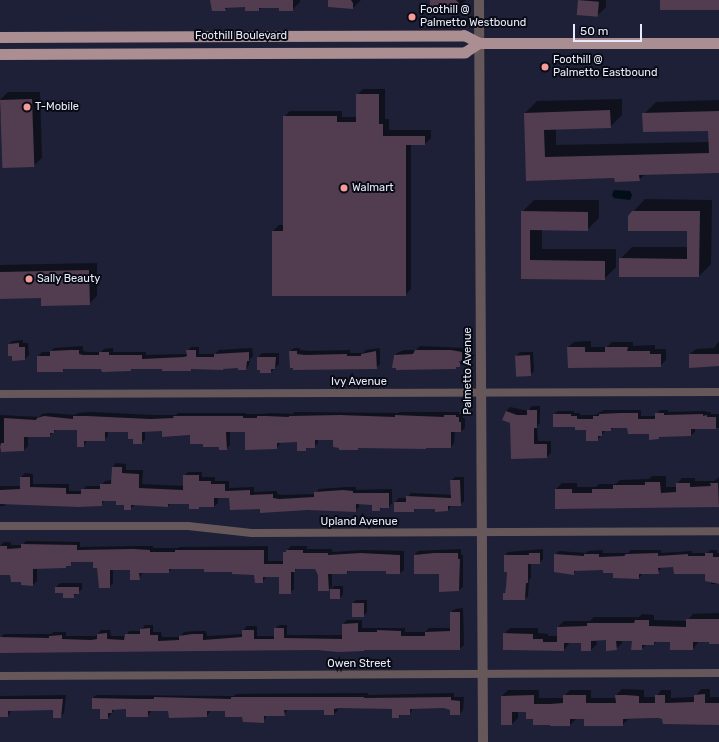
<!DOCTYPE html>
<style>
body{margin:0}
#map{position:relative;width:719px;height:742px;overflow:hidden;background:#1d2036;font-family:Rubik,sans-serif}
div>[style]{position:absolute}
.water>*{inset:0;background:#000e17}
.shadow>*{inset:0;background:#0007}
.building>*{inset:0;background:#523c50;transform-origin:0 0}
.minor>*{height:8px;margin:-4px;padding:0 4px;transform-origin:4px;border-radius:4px;background:#66585a}
.tertiary>*{height:10px;margin:-5px;padding:0 5px;transform-origin:5px;border-radius:5px;background:#66585a}
.primary>*{height:11px;margin:-5.5px;padding:0 5.5px;transform-origin:5.5px;border-radius:5.5px;background:#aa8e92}
.dots>*{width:11px;height:11px;translate:-50% -50%;box-sizing:border-box;border:2px solid #090b14;border-radius:50%}
span{translate:-50% -50%;white-space:nowrap;text-align:center;line-height:1.15;-webkit-text-stroke:4px #090b14;paint-order:stroke}
.poi-label{font-size:11px;color:#e8ebfb}
.left{translate:0 -50%;text-align:left}
.street-label{font-size:11px;color:#e8ebfb}
.scale{position:absolute;left:573px;top:24px;width:69px;height:18px;box-sizing:border-box;border:2px solid #e8ebfb;border-top:0;padding-left:5px;font-size:12px;line-height:14px;white-space:nowrap;color:#e8ebfb;-webkit-text-stroke:3px #090b14;paint-order:stroke}
</style>
<div id="map">
<div class="water">
<div style="clip-path:polygon(614px 190px,630px 191px,632px 195px,630px 200px,614px 198px,612px 195px)"></div>
</div>
<div class="shadow">
<div style="clip-path:polygon(211px 0,300px 0,300px 2px,292px 10px,280px 7px,262px 7px,259px 10px,246px 10px,246px 6px,229px 7px,225px 10px,211px 6px)"></div>
<div style="clip-path:polygon(329px 0,361px 0,353px 8px)"></div>
<div style="clip-path:polygon(431px 0,466px 0,458px 8px)"></div>
<div style="clip-path:polygon(579px 0,606px 0,606px 7px,599px 14px,579px 14px)"></div>
<div style="clip-path:polygon(363px 89px,385px 89px,385px 119px,389px 119px,389px 130px,431px 130px,431px 138px,425px 144px,411px 144px,411px 289px,405px 295px,273px 231px,279px 225px,284px 225px,284px 117px,290px 111px,342px 111px,342px 117px,357px 117px,357px 95px)"></div>
<div style="clip-path:polygon(8px 92px,40px 92px,42px 158px,33px 166px,0 116px,0 100px)"></div>
<div style="clip-path:polygon(622px 99px,622px 115px,610px 127px,556px 129px,556px 145px,710px 142px,709px 130px,644px 114px,656px 102px,719px 100px,719px 172px,645px 174px,639px 180px,615px 177px,527px 180px,525px 113px,537px 101px)"></div>
<div style="clip-path:polygon(645px 199px,712px 200px,711px 264px,699px 276px,620px 276px,620px 259px,632px 247px,688px 247px,688px 230px,633px 212px)"></div>
<div style="clip-path:polygon(534px 200px,599px 200px,599px 218px,587px 230px,542px 229px,542px 249px,616px 249px,616px 267px,604px 279px,522px 278px,522px 212px)"></div>
<div style="clip-path:polygon(97px 263px,97px 296px,89px 304px,42px 297px,0 298px,0 265px)"></div>
<div style="clip-path:polygon(23px 340px,23px 343px,28px 343px,29px 355px,25px 359px,13px 355px,8px 345px,12px 341px)"></div>
<div style="clip-path:polygon(591px 341px,591px 347px,607px 347px,612px 342px,633px 342px,633px 346px,655px 345px,655px 349px,666px 349px,666px 360px,660px 366px,569px 367px,568px 347px,574px 342px)"></div>
<div style="clip-path:polygon(719px 341px,719px 365px,690px 367px,690px 354px,696px 349px,714px 348px)"></div>
<div style="clip-path:polygon(83px 346px,83px 351px,88px 352px,101px 352px,104px 349px,113px 348px,113px 352px,146px 352px,146px 355px,187px 354px,187px 351px,191px 347px,199px 347px,199px 354px,215px 354px,219px 350px,252px 348px,253px 356px,250px 359px,249px 365px,246px 369px,239px 367px,193px 368px,191px 370px,133px 368px,131px 370px,102px 371px,102px 368px,65px 368px,63px 371px,38px 371px,38px 356px,42px 352px,51px 352px,54px 348px)"></div>
<div style="clip-path:polygon(420px 346px,465px 348px,465px 358px,463px 362px,455px 368px,393px 367px,393px 357px,397px 353px,404px 350px,416px 350px)"></div>
<div style="clip-path:polygon(294px 348px,300px 348px,300px 350px,309px 351px,350px 350px,350px 353px,363px 353px,366px 350px,380px 348px,380px 364px,376px 368px,294px 367px,290px 351px)"></div>
<div style="clip-path:polygon(520px 352px,533px 352px,534px 371px,530px 375px,516px 356px)"></div>
<div style="clip-path:polygon(262px 353px,279px 353px,279px 364px,271px 372px,258px 369px,258px 357px)"></div>
<div style="clip-path:polygon(532px 406px,540px 406px,540px 423px,537px 426px,538px 441px,551px 441px,551px 453px,547px 457px,511px 422px,506px 411px,510px 407px,528px 411px)"></div>
<div style="clip-path:polygon(604px 410px,641px 410px,641px 416px,656px 416px,660px 410px,668px 410px,668px 412px,706px 411px,706px 412px,711px 412px,711px 414px,719px 414px,719px 428px,695px 428px,695px 432px,691px 435px,661px 436px,659px 438px,650px 433px,628px 427px,614px 427px,610px 430px,606px 430px,597px 440px,587px 429px,554px 414px,558px 411px,574px 411px,574px 413px,580px 413px,580px 415px,595px 415px)"></div>
<div style="clip-path:polygon(91px 412px,154px 415px,176px 415px,178px 413px,246px 413px,246px 414px,260px 414px,271px 413px,293px 414px,294px 412px,398px 413px,400px 412px,459px 412px,459px 414px,463px 414px,463px 418px,465px 418px,465px 428px,461px 431px,455px 431px,454px 443px,451px 447px,359px 447px,358px 449px,334px 439px,318px 439px,318px 443px,314px 447px,308px 447px,305px 450px,298px 441px,281px 442px,277px 448px,246px 431px,230px 431px,230px 445px,226px 449px,204px 443px,191px 434px,163px 430px,145px 431px,145px 440px,141px 443px,129px 431px,108px 431px,108px 436px,104px 440px,87px 440px,84px 446px,78px 429px,57px 429px,49px 436px,28px 436px,28px 446px,24px 450px,0 451px,0 415px,39px 417px,42px 414px,49px 413px,75px 415px,78px 413px)"></div>
<div style="clip-path:polygon(116px 463px,126px 464px,126px 470px,143px 470px,142px 484px,184px 486px,184px 476px,188px 472px,202px 472px,202px 477px,215px 477px,215px 481px,229px 481px,229px 488px,254px 487px,254px 492px,277px 491px,277px 494px,283px 495px,315px 494px,319px 489px,348px 487px,356px 487px,356px 490px,392px 489px,392px 503px,389px 507px,383px 507px,379px 510px,373px 504px,359px 503px,359px 507px,355px 511px,261px 508px,230px 497px,218px 497px,218px 503px,214px 506px,200px 506px,198px 508px,190px 503px,171px 503px,168px 506px,135px 505px,130px 509px,117px 500px,105px 500px,101px 505px,7px 503px,4px 506px,0 506px,0 486px,21px 486px,21px 477px,25px 473px,33px 474px,33px 484px,69px 484px,69px 491px,82px 491px,86px 486px,101px 486px,105px 481px,112px 480px,113px 467px)"></div>
<div style="clip-path:polygon(652px 476px,666px 476px,666px 487px,677px 487px,677px 484px,682px 478px,695px 478px,695px 481px,714px 481px,719px 477px,719px 506px,556px 508px,556px 489px,562px 483px,577px 483px,577px 487px,596px 487px,599px 484px,616px 484px,620px 480px,649px 479px)"></div>
<div style="clip-path:polygon(455px 477px,464px 477px,464px 501px,460px 505px,452px 505px,448px 510px,436px 508px,416px 508px,413px 511px,395px 502px,399px 498px,407px 498px,411px 493px,452px 495px,451px 481px)"></div>
<div style="clip-path:polygon(26px 541px,80px 542px,80px 547px,138px 546px,153px 546px,153px 548px,178px 548px,180px 547px,268px 546px,268px 561px,284px 561px,284px 553px,291px 546px,307px 546px,307px 549px,332px 549px,332px 552px,364px 550px,404px 551px,404px 570px,400px 573px,387px 570px,349px 570px,347px 573px,332px 573px,332px 589px,334px 586px,343px 586px,343px 594px,340px 598px,331px 598px,331px 587px,328px 590px,315px 568px,298px 568px,294px 571px,294px 589px,290px 593px,280px 576px,266px 576px,263px 582px,255px 574px,205px 568px,173px 568px,168px 572px,143px 572px,139px 579px,131px 569px,113px 569px,113px 583px,109px 587px,94px 561px,74px 561px,65px 567px,37px 568px,37px 581px,33px 585px,22px 581px,11px 574px,0 574px,0 546px,4px 542px,11px 542px,11px 545px,22px 545px)"></div>
<div style="clip-path:polygon(461px 549px,461px 555px,463px 555px,463px 587px,459px 590px,440px 591px,440px 573px,415px 555px,418px 551px)"></div>
<div style="clip-path:polygon(543px 549px,543px 559px,539px 563px,531px 563px,531px 578px,529px 580px,528px 596px,524px 599px,504px 593px,506px 591px,508px 571px,505px 555px,508px 552px)"></div>
<div style="clip-path:polygon(603px 550px,603px 553px,628px 553px,631px 550px,661px 550px,661px 553px,692px 551px,692px 553px,707px 553px,710px 550px,717px 550px,717px 553px,719px 553px,719px 584px,711px 584px,711px 580px,706px 573px,673px 566px,662px 567px,658px 573px,643px 573px,639px 578px,604px 569px,577px 570px,573px 574px,555px 555px,559px 551px,586px 553px,588px 551px)"></div>
<div style="clip-path:polygon(60px 583px,82px 583px,82px 589px,73px 597px,64px 592px,56px 592px,56px 587px)"></div>
<div style="clip-path:polygon(356px 600px,367px 600px,367px 612px,363px 616px,353px 603px)"></div>
<div style="clip-path:polygon(463px 608px,464px 645px,460px 649px,0 651px,0 638px,4px 634px,51px 634px,54px 632px,66px 632px,66px 636px,96px 636px,101px 630px,110px 630px,111px 636px,126px 636px,129px 631px,141px 631px,145px 625px,153px 625px,153px 632px,161px 632px,162px 637px,180px 637px,184px 632px,197px 631px,206px 631px,207px 636px,243px 634px,243px 630px,247px 626px,257px 626px,257px 636px,275px 636px,275px 629px,279px 625px,287px 625px,287px 635px,343px 635px,343px 624px,347px 620px,362px 620px,362px 628px,405px 628px,405px 632px,425px 632px,429px 628px,451px 628px,451px 612px,455px 609px)"></div>
<div style="clip-path:polygon(719px 613px,719px 643px,699px 641px,693px 649px,671px 649px,671px 641px,657px 641px,654px 644px,647px 644px,641px 649px,633px 640px,622px 640px,622px 643px,616px 649px,607px 639px,596px 640px,597px 644px,591px 650px,582px 642px,570px 642px,564px 650px,504px 634px,510px 628px,538px 628px,538px 633px,548px 634px,548px 636px,558px 636px,558px 627px,564px 621px,590px 621px,594px 617px,639px 617px,642px 614px,654px 615px,654px 620px,687px 621px,693px 614px)"></div>
<div style="clip-path:polygon(622px 689px,644px 690px,644px 697px,656px 697px,661px 690px,671px 690px,671px 698px,695px 697px,701px 689px,710px 689px,710px 697px,719px 697px,719px 724px,663px 718px,629px 719px,623px 724px,585px 718px,576px 719px,570px 725px,534px 718px,527px 711px,518px 711px,518px 718px,512px 724px,502px 696px,508px 690px,539px 690px,539px 698px,564px 698px,564px 696px,570px 690px,591px 690px,591px 698px,616px 698px,616px 695px)"></div>
<div style="clip-path:polygon(368px 693px,368px 695px,454px 693px,454px 697px,464px 697px,463px 710px,460px 714px,444px 707px,413px 708px,410px 714px,402px 714px,399px 717px,393px 708px,338px 707px,338px 710px,334px 714px,325px 714px,325px 709px,288px 709px,284px 715px,267px 715px,263px 722px,226px 710px,211px 710px,207px 716px,169px 710px,152px 710px,148px 716px,127px 708px,115px 709px,108px 718px,93px 698px,96px 695px,234px 696px,236px 694px)"></div>
<div style="clip-path:polygon(66px 695px,64px 713px,60px 717px,54px 709px,12px 710px,8px 716px,0 710px,0 696px)"></div>
</div>
<div class="building">
<div style="clip-path:polygon(210px 0,293px 0,293px 11px,279px 11px,279px 8px,259px 8px,259px 11px,245px 11px,245px 7px,225px 8px,226px 11px,212px 11px)"></div>
<div style="clip-path:polygon(328px 0,351px 0,353px 3px,353px 9px,328px 7px)"></div>
<div style="clip-path:polygon(430px 0,456px 0,459px 3px,459px 9px,452px 9px,451px 7px,430px 7px)"></div>
<div style="left:578px;top:0;width:21px;height:15px;rotate:5deg"></div>
<div style="left:660px;top:0;width:59px;height:10px"></div>
<div style="clip-path:polygon(356px 94px,379px 94px,379px 124px,383px 124px,383px 136px,425px 136px,425px 145px,406px 145px,406px 296px,272px 296px,272px 231px,283px 231px,283px 116px,337px 116px,337px 122px,356px 122px)"></div>
<div style="left:32px;top:99px;width:68px;height:32px;rotate:88deg"></div>
<div style="clip-path:polygon(610px 110px,611px 128px,544px 130px,545px 157px,709px 153px,708px 131px,643px 132px,642px 113px,719px 111px,719px 173px,639px 175px,640px 181px,615px 182px,614px 178px,526px 181px,524px 113px)"></div>
<div style="clip-path:polygon(521px 211px,588px 212px,588px 231px,530px 230px,530px 260px,605px 261px,605px 280px,521px 279px)"></div>
<div style="clip-path:polygon(632px 211px,700px 211px,699px 277px,619px 277px,619px 258px,687px 259px,687px 231px,628px 231px,628px 216px)"></div>
<div style="clip-path:polygon(89px 270px,90px 305px,41px 306px,41px 298px,0 299px,0 272px)"></div>
<div style="clip-path:polygon(19px 343px,19px 347px,25px 347px,25px 360px,12px 361px,12px 356px,8px 356px,8px 344px)"></div>
<div style="clip-path:polygon(567px 347px,585px 347px,585px 352px,605px 352px,605px 347px,628px 347px,627px 351px,650px 351px,650px 354px,661px 354px,661px 367px,568px 368px)"></div>
<div style="clip-path:polygon(70px 350px,79px 350px,79px 354px,83px 355px,99px 355px,99px 352px,109px 352px,109px 355px,142px 355px,142px 359px,184px 357px,187px 356px,186px 350px,196px 350px,196px 357px,214px 357px,214px 354px,249px 352px,249px 361px,247px 361px,246px 370px,238px 370px,238px 368px,223px 369px,223px 370px,191px 369px,191px 371px,162px 371px,162px 369px,131px 369px,131px 371px,102px 372px,101px 369px,63px 369px,63px 372px,37px 372px,37px 356px,50px 356px,50px 351px)"></div>
<div style="clip-path:polygon(415px 350px,451px 350px,462px 352px,462px 363px,460px 363px,460px 367px,456px 367px,456px 369px,396px 370px,396px 368px,392px 368px,394px 355px,413px 354px)"></div>
<div style="clip-path:polygon(289px 351px,297px 351px,297px 354px,305px 355px,347px 354px,347px 356px,361px 356px,361px 354px,376px 351px,377px 369px,293px 370px,293px 368px,290px 368px)"></div>
<div style="clip-path:polygon(689px 354px,719px 354px,719px 366px,689px 368px)"></div>
<div style="left:530px;top:355px;width:21px;height:15px;rotate:87deg"></div>
<div style="clip-path:polygon(257px 357px,276px 357px,275px 369px,271px 369px,271px 373px,260px 373px,260px 370px,257px 370px)"></div>
<div style="clip-path:polygon(527px 410px,537px 410px,537px 428px,534px 428px,534px 444px,547px 444px,547px 458px,511px 459px,510px 423px,502px 420px,506px 411px,517px 415px,527px 415px)"></div>
<div style="clip-path:polygon(620px 413px,638px 413px,638px 419px,655px 419px,655px 413px,664px 413px,664px 415px,703px 414px,703px 416px,707px 415px,707px 417px,716px 417px,716px 429px,691px 429px,691px 436px,659px 437px,659px 439px,649px 440px,649px 434px,628px 434px,627px 428px,611px 428px,611px 431px,602px 431px,602px 436px,598px 436px,598px 441px,586px 441px,586px 430px,575px 430px,575px 427px,553px 427px,553px 414px,571px 414px,571px 416px,577px 416px,577px 419px,593px 419px,593px 416px,599px 416px,599px 414px)"></div>
<div style="clip-path:polygon(340px 415px,395px 417px,395px 415px,444px 417px,444px 415px,456px 415px,456px 417px,459px 417px,459px 422px,461px 422px,461px 432px,451px 432px,451px 448px,426px 448px,426px 449px,358px 448px,358px 450px,339px 450px,339px 448px,333px 447px,333px 440px,315px 440px,315px 448px,306px 448px,306px 451px,297px 451px,297px 442px,277px 443px,277px 449px,245px 450px,245px 432px,226px 432px,227px 450px,219px 450px,219px 447px,203px 447px,203px 444px,190px 444px,190px 435px,162px 437px,162px 431px,142px 432px,142px 444px,133px 444px,133px 439px,128px 439px,128px 432px,105px 432px,105px 441px,84px 441px,84px 447px,77px 447px,77px 430px,54px 430px,54px 433px,50px 433px,50px 437px,24px 437px,24px 451px,1px 452px,0 447px,1px 443px,4px 443px,4px 418px,36px 420px,37px 418px,44px 416px,73px 419px,73px 416px,87px 416px,150px 419px,174px 418px,173px 416px,243px 416px,243px 418px,257px 418px,257px 416px,266px 416px,289px 417px,289px 416px)"></div>
<div style="clip-path:polygon(112px 467px,122px 467px,122px 473px,139px 474px,139px 488px,183px 490px,183px 475px,199px 475px,199px 481px,211px 481px,211px 484px,225px 484px,225px 491px,250px 490px,250px 495px,273px 494px,273px 498px,279px 499px,314px 497px,314px 492px,343px 490px,353px 491px,353px 493px,389px 493px,389px 508px,380px 508px,380px 511px,372px 511px,372px 505px,356px 504px,356px 512px,308px 510px,260px 513px,260px 509px,230px 510px,229px 498px,214px 498px,214px 507px,199px 507px,199px 509px,189px 509px,189px 504px,168px 504px,168px 507px,131px 505px,131px 510px,124px 510px,124px 505px,116px 505px,116px 501px,102px 501px,102px 506px,78px 507px,0 504px,0 490px,20px 489px,20px 477px,30px 477px,30px 487px,66px 488px,66px 494px,81px 494px,81px 489px,100px 489px,100px 484px,111px 484px)"></div>
<div style="clip-path:polygon(450px 480px,460px 480px,461px 506px,448px 506px,448px 511px,435px 512px,435px 509px,414px 509px,414px 512px,394px 512px,394px 502px,406px 502px,406px 496px,451px 498px)"></div>
<div style="clip-path:polygon(645px 482px,660px 482px,661px 493px,676px 492px,676px 483px,690px 483px,690px 487px,711px 486px,710px 483px,718px 483px,719px 507px,555px 509px,555px 489px,572px 489px,572px 493px,592px 493px,592px 489px,613px 489px,613px 485px,645px 485px)"></div>
<div style="clip-path:polygon(21px 544px,77px 545px,77px 550px,133px 549px,150px 550px,150px 552px,175px 552px,175px 550px,264px 550px,264px 564px,283px 564px,283px 552px,286px 552px,286px 550px,303px 550px,303px 553px,328px 553px,328px 555px,360px 553px,400px 555px,400px 574px,386px 574px,386px 571px,347px 571px,347px 574px,328px 574px,329px 591px,318px 591px,318px 575px,315px 569px,295px 569px,295px 572px,291px 572px,291px 594px,279px 594px,279px 577px,263px 577px,263px 583px,255px 583px,254px 575px,232px 574px,232px 572px,204px 572px,204px 569px,169px 569px,169px 573px,139px 573px,140px 580px,130px 580px,130px 570px,110px 570px,110px 588px,99px 588px,97px 568px,93px 568px,93px 562px,71px 562px,71px 566px,66px 566px,66px 568px,33px 569px,33px 586px,21px 585px,21px 582px,11px 582px,10px 575px,0 575px,0 546px,7px 546px,7px 549px,21px 548px)"></div>
<div style="clip-path:polygon(434px 553px,458px 553px,458px 559px,460px 559px,459px 591px,439px 592px,439px 574px,414px 574px,414px 555px)"></div>
<div style="clip-path:polygon(529px 553px,540px 553px,540px 564px,528px 564px,528px 583px,526px 583px,525px 600px,503px 600px,503px 593px,505px 593px,506px 587px,507px 572px,504px 572px,504px 555px,529px 555px)"></div>
<div style="clip-path:polygon(658px 553px,658px 556px,688px 554px,688px 556px,705px 556px,705px 553px,713px 553px,713px 557px,719px 557px,719px 584px,705px 581px,705px 574px,674px 574px,673px 567px,658px 568px,659px 574px,639px 574px,639px 579px,613px 578px,613px 573px,603px 573px,603px 570px,574px 571px,574px 575px,554px 572px,554px 554px,584px 556px,584px 554px,599px 554px,599px 557px,624px 556px,626px 554px)"></div>
<div style="clip-path:polygon(55px 587px,79px 587px,79px 594px,74px 594px,74px 598px,63px 598px,63px 593px,55px 593px)"></div>
<div style="left:340px;top:589px;width:10px;height:10px;rotate:90deg"></div>
<div style="left:352px;top:603px;width:12px;height:14px"></div>
<div style="clip-path:polygon(450px 612px,460px 612px,460px 650px,364px 650px,364px 651px,338px 652px,317px 650px,0 653px,0 637px,49px 638px,49px 636px,62px 635px,62px 639px,91px 640px,97px 639px,97px 634px,107px 633px,107px 639px,124px 640px,125px 634px,140px 634px,140px 629px,150px 628px,150px 635px,158px 635px,158px 641px,179px 640px,179px 636px,192px 634px,203px 634px,203px 640px,242px 637px,242px 630px,254px 630px,254px 639px,274px 639px,274px 628px,284px 628px,284px 638px,342px 639px,342px 624px,358px 623px,358px 632px,377px 632px,377px 630px,401px 631px,401px 636px,425px 636px,425px 632px,450px 631px)"></div>
<div style="clip-path:polygon(686px 619px,719px 619px,719px 644px,709px 644px,709px 642px,693px 642px,693px 650px,670px 650px,670px 642px,654px 642px,654px 645px,642px 645px,642px 650px,631px 650px,632px 641px,616px 641px,617px 650px,606px 651px,606px 640px,591px 641px,591px 651px,581px 651px,581px 643px,564px 643px,564px 651px,503px 650px,503px 633px,533px 634px,533px 639px,543px 639px,543px 642px,557px 642px,557px 627px,587px 626px,587px 623px,634px 623px,635px 620px,649px 620px,649px 626px,686px 627px)"></div>
<div style="clip-path:polygon(705px 694px,705px 703px,719px 703px,719px 725px,663px 724px,662px 719px,658px 718px,623px 719px,623px 726px,584px 726px,584px 719px,570px 719px,570px 726px,550px 726px,550px 725px,533px 725px,533px 719px,526px 719px,526px 712px,512px 712px,512px 725px,501px 725px,501px 696px,534px 695px,534px 704px,550px 704px,563px 703px,563px 695px,586px 695px,586px 703px,616px 703px,615px 695px,626px 695px,639px 696px,639px 703px,655px 703px,655px 695px,665px 695px,665px 703px,694px 702px,694px 695px)"></div>
<div style="clip-path:polygon(154px 697px,231px 699px,231px 697px,364px 697px,364px 698px,451px 697px,451px 700px,460px 701px,460px 715px,450px 715px,450px 710px,444px 708px,410px 709px,410px 715px,399px 715px,399px 718px,392px 718px,392px 709px,339px 708px,334px 709px,334px 715px,324px 715px,324px 710px,284px 710px,285px 716px,264px 716px,264px 723px,243px 722px,242px 717px,225px 717px,225px 711px,207px 711px,207px 717px,169px 718px,168px 711px,148px 711px,148px 717px,126px 717px,126px 709px,112px 710px,112px 713px,108px 713px,108px 719px,100px 719px,100px 709px,92px 709px,92px 698px,138px 699px,154px 699px)"></div>
<div style="clip-path:polygon(0 699px,63px 699px,61px 718px,53px 718px,53px 710px,8px 711px,8px 717px,0 717px)"></div>
</div>
<div class="minor">
<div style="left:0;top:394px;width:719px;rotate:-0.16deg"></div>
<div style="left:0;top:526px;width:188px"></div>
<div style="left:188px;top:526px;width:64px;rotate:6.2deg"></div>
<div style="left:252px;top:533px;width:467px;rotate:-0.2deg"></div>
<div style="left:0;top:676px;width:719px;rotate:-0.24deg"></div>
</div>
<div class="tertiary">
<div style="left:479px;top:0;width:742px;rotate:89.69deg"></div>
</div>
<div class="primary">
<div style="left:0;top:37px;width:464px;rotate:-0.2deg"></div>
<div style="left:464px;top:35px;width:17px;rotate:28deg"></div>
<div style="left:479px;top:43px;width:240px"></div>
<div style="left:0;top:54px;width:465px;rotate:-0.2deg"></div>
<div style="left:465px;top:52px;width:17px;rotate:-33deg"></div>
</div>
<div class="dots">
<div style="left:412px;top:17px;background:#f59b9a"></div>
<div style="left:545px;top:67px;background:#f59b9a"></div>
<div style="left:27px;top:107px;background:#f59b9a"></div>
<div style="left:344px;top:188px;background:#f59b9a"></div>
<div style="left:29px;top:279px;background:#f59b9a"></div>
</div>
<div class="poi-label">
<span class="left" style="left:420px;top:17px">Foothill @<br>Palmetto Westbound</span>
<span class="left" style="left:553px;top:67px">Foothill @<br>Palmetto Eastbound</span>
<span class="left" style="left:35px;top:107px">T-Mobile</span>
<span class="left" style="left:352px;top:188px">Walmart</span>
<span class="left" style="left:37px;top:279px">Sally Beauty</span>
</div>
<div class="street-label">
<span style="left:241px;top:36px">Foothill Boulevard</span>
<span style="left:468px;top:371px;rotate:-90deg">Palmetto Avenue</span>
<span style="left:359px;top:382px">Ivy Avenue</span>
<span style="left:359px;top:522px">Upland Avenue</span>
<span style="left:359px;top:664px">Owen Street</span>
</div>
<div class="scale">50 m</div>
</div>
